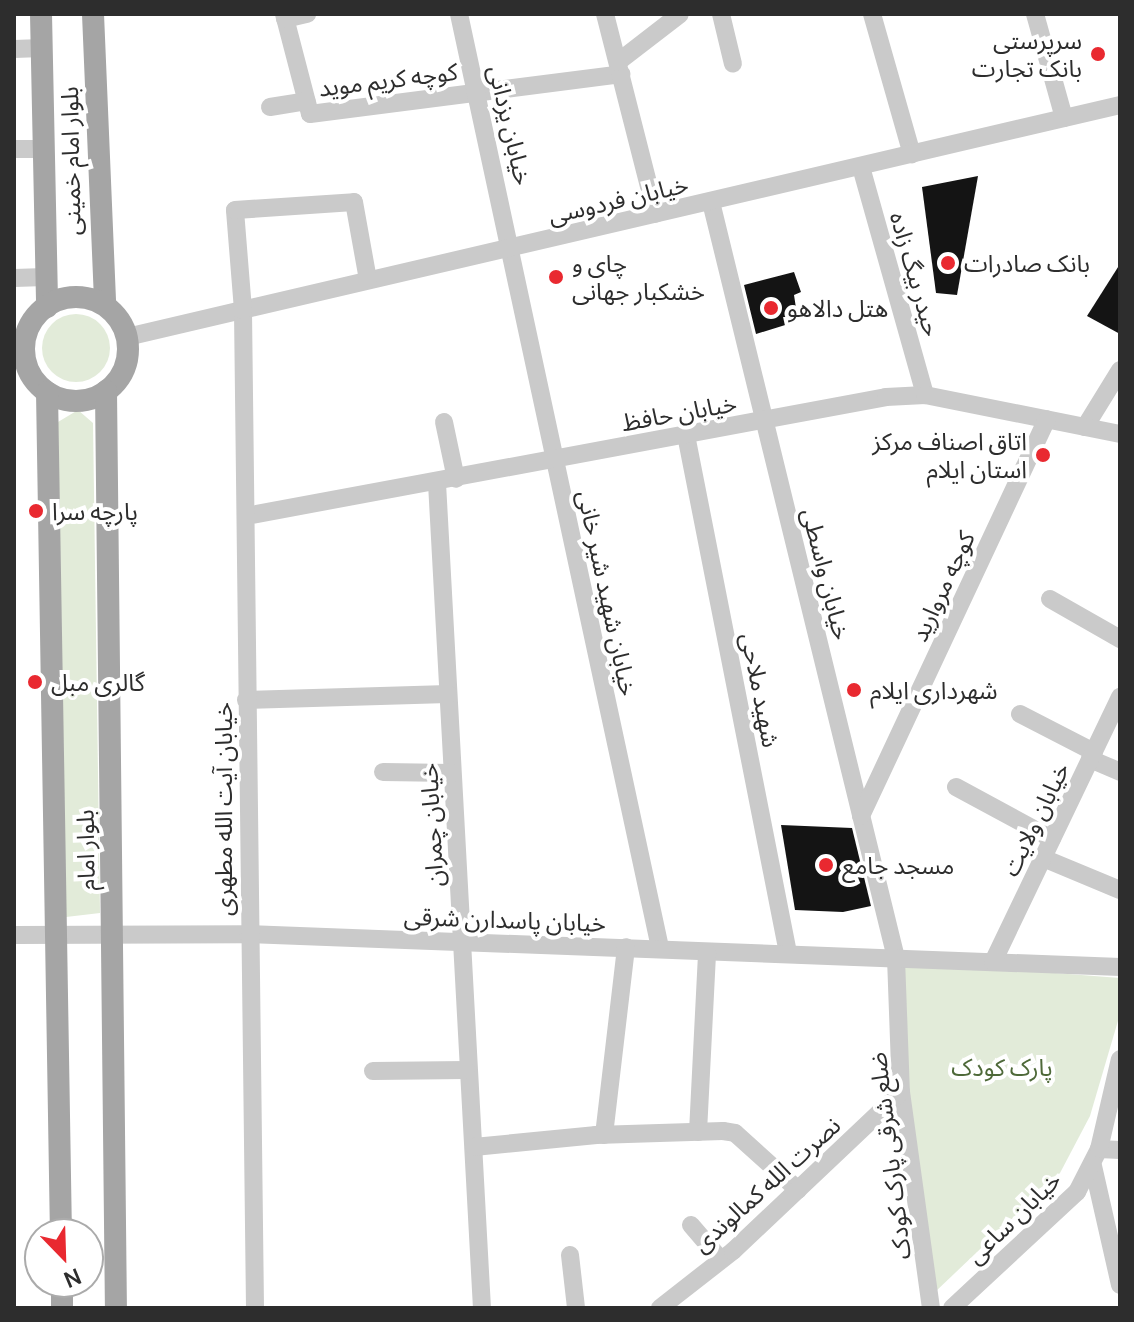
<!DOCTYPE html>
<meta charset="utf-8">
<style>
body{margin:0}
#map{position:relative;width:1134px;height:1322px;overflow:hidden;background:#fff;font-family:Manrope,"Noto Sans Arabic",sans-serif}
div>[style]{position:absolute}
.green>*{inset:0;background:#e2ebd9}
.round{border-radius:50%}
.building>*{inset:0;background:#141414}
.minor>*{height:18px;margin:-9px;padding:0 9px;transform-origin:9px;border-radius:9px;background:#cacaca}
.major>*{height:22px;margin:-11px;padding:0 11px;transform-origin:11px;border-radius:11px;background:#a5a5a5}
.major>.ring{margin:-11px;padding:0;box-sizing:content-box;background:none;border:22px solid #a5a5a5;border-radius:50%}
.dots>*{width:22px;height:22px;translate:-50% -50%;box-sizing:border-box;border:4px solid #fff;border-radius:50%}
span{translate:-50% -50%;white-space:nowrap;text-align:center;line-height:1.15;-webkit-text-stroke:8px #fff;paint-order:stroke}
.poi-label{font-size:24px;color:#2d2d2d}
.right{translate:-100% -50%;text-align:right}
.left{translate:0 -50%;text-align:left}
.street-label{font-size:24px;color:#2d2d2d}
.park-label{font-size:24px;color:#4e6939}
.frame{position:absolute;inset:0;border:16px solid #2d2d2d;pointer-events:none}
.north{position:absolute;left:24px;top:1218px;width:80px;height:80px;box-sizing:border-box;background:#fff;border:2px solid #ababab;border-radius:50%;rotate:157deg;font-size:22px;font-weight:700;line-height:32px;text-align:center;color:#2d2d2d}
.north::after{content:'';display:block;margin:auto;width:28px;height:36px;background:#e92930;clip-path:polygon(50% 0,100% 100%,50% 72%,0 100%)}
</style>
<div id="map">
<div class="green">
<div class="round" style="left:42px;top:314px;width:68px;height:68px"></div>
<div style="clip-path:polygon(78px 410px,93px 423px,100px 913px,66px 917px,58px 422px)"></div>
<div style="clip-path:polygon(900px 961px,1120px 978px,1120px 1014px,1090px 1116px,1060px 1173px,934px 1293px,904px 1091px)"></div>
</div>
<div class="building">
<div style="clip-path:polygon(978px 176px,957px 295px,936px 293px,922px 187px)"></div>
<div style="clip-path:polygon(1120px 264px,1120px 334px,1087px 316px)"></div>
<div style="clip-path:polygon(794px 272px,801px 292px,794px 295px,798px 321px,756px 334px,744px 285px)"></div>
<div style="clip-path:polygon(781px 825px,852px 828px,871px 906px,843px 912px,795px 910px)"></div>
</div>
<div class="minor">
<div style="left:284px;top:14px;width:103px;rotate:75.4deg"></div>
<div style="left:310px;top:114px;width:314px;rotate:-7.3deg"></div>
<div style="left:459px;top:14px;width:955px;rotate:77.85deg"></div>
<div style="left:605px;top:14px;width:206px;rotate:75.7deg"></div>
<div style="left:721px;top:14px;width:51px;rotate:76.5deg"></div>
<div style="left:872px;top:14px;width:146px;rotate:74.1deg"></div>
<div style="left:1035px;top:14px;width:108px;rotate:74.4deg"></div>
<div style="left:285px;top:19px;width:23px;rotate:-13deg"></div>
<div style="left:14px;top:49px;width:28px;rotate:-2deg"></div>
<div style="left:618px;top:62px;width:78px;rotate:-37.7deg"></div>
<div style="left:270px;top:107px;width:37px;rotate:-9deg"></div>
<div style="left:14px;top:149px;width:29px"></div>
<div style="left:861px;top:167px;width:237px;rotate:74.3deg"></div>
<div style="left:711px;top:202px;width:778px;rotate:76.25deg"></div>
<div style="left:896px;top:958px;width:134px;rotate:87.9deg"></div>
<div style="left:901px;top:1092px;width:218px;rotate:82.1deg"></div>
<div style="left:14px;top:278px;width:31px;rotate:-2deg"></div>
<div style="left:127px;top:337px;width:1020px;rotate:-13.15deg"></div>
<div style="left:14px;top:350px;width:10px"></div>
<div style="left:444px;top:422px;width:58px;rotate:78.1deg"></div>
<div style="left:1085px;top:427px;width:67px;rotate:-58.4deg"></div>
<div style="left:686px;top:435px;width:528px;rotate:78.86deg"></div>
<div style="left:437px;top:483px;width:826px;rotate:86.88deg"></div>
<div style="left:246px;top:516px;width:651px;rotate:-10.53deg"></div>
<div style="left:886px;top:397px;width:39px;rotate:-3deg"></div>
<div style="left:925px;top:395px;width:199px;rotate:11.3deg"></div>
<div style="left:1050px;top:599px;width:81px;rotate:29.7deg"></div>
<div style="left:246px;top:700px;width:202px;rotate:-1.7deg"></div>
<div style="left:1020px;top:714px;width:83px;rotate:27.2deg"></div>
<div style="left:1090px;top:759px;width:33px;rotate:23deg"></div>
<div style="left:383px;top:772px;width:69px;rotate:0.8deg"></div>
<div style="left:956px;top:787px;width:109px;rotate:28.4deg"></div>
<div style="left:861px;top:816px;width:438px;rotate:-64.9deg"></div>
<div style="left:1043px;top:858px;width:83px;rotate:22.6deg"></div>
<div style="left:14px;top:935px;width:234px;rotate:-0.2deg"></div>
<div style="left:248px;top:934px;width:873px;rotate:2.17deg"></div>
<div style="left:993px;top:962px;width:294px;rotate:-64.4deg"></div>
<div style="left:373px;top:1071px;width:93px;rotate:-0.6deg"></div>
<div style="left:698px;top:1132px;width:180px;rotate:-87.1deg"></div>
<div style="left:604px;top:1135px;width:189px;rotate:-83.3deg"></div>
<div style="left:474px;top:1147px;width:123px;rotate:-5.6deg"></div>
<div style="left:596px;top:1135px;width:127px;rotate:-1.8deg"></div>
<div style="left:723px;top:1131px;width:12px;rotate:9deg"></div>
<div style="left:735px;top:1133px;width:85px;rotate:42.1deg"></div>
<div style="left:1099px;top:1149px;width:21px;rotate:3deg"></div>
<div style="left:1093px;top:1166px;width:122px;rotate:77.2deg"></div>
<div style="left:691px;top:1225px;width:46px;rotate:49.4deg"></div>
<div style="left:570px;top:1255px;width:53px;rotate:83.5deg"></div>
<div style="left:255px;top:1308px;width:998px;rotate:-90.69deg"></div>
<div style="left:243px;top:310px;width:100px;rotate:-94.6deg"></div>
<div style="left:235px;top:210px;width:119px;rotate:-3.8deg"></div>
<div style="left:354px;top:202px;width:79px;rotate:79.8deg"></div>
<div style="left:660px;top:1308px;width:93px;rotate:-38deg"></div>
<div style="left:733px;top:1251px;width:231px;rotate:-43.4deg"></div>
<div style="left:952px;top:1308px;width:171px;rotate:-42.9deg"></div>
<div style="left:1077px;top:1192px;width:48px;rotate:-62.9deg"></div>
<div style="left:1099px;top:1149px;width:92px;rotate:-76.9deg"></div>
</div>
<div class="major">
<div style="left:41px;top:14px;width:293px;rotate:88.8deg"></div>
<div style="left:93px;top:14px;width:291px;rotate:87.6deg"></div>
<div class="ring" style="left:24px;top:297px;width:82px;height:82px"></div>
<div style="left:106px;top:391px;width:917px;rotate:89.38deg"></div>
<div style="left:47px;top:392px;width:842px;rotate:89.05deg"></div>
<div style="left:62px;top:1282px;width:26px;rotate:90deg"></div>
</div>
<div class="dots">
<div style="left:1098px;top:54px;background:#e92930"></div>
<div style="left:948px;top:263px;background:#e92930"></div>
<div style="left:556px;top:277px;background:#e92930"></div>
<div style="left:771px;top:308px;background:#e92930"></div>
<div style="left:1043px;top:455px;background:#e92930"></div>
<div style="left:36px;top:511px;background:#e92930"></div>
<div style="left:35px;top:682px;background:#e92930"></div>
<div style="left:854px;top:690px;background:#e92930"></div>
<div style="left:826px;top:865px;background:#e92930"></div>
</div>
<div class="poi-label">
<span class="right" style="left:1082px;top:54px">سرپرستی<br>بانک تجارت</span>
<span class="left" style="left:572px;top:277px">چای و<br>خشکبار جهانی</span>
<span class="left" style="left:964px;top:263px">بانک صادرات</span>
<span class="left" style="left:787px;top:308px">هتل دالاهو</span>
<span class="right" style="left:1027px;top:455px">اتاق اصناف مرکز<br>استان ایلام</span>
<span class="left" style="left:52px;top:511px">پارچه سرا</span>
<span class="left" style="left:51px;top:682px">گالری مبل</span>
<span class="left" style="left:870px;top:690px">شهرداری ایلام</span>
<span class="left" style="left:842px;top:865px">مسجد جامع</span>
</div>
<div class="street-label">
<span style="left:388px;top:79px;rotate:-7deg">کوچه کریم موید</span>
<span style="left:511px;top:125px;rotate:77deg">خیابان یزدانی</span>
<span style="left:70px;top:161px;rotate:-91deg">بلوار امام خمینی</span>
<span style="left:618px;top:199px;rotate:-13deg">خیابان فردوسی</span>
<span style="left:916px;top:274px;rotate:74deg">حیدر بیگ زاده</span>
<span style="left:679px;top:412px;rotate:-10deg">خیابان حافظ</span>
<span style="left:827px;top:574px;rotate:76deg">خیابان واسطی</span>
<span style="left:942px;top:586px;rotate:-65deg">کوچه مروارید</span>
<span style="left:608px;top:593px;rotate:78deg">خیابان شهید شیر خانی</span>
<span style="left:761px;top:690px;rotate:79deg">شهید ملاحی</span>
<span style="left:223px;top:809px;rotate:-90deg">خیابان آیت الله مطهری</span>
<span style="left:1035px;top:819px;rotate:-64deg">خیابان ولایت</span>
<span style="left:431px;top:825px;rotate:-93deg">خیابان چمران</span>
<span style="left:85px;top:850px;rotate:-91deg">بلوار امام</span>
<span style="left:505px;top:919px;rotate:2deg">خیابان پاسدارن شرقی</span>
<span style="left:889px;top:1156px;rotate:-97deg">ضلع شرقی پارک کودک</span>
<span style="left:766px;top:1184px;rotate:-42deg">نصرت الله کمالوندی</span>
<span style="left:1013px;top:1217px;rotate:-44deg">خیابان ساعی</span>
</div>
<div class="park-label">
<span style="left:1002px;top:1067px">پارک کودک</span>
</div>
<div class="frame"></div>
<div class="north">N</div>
</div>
